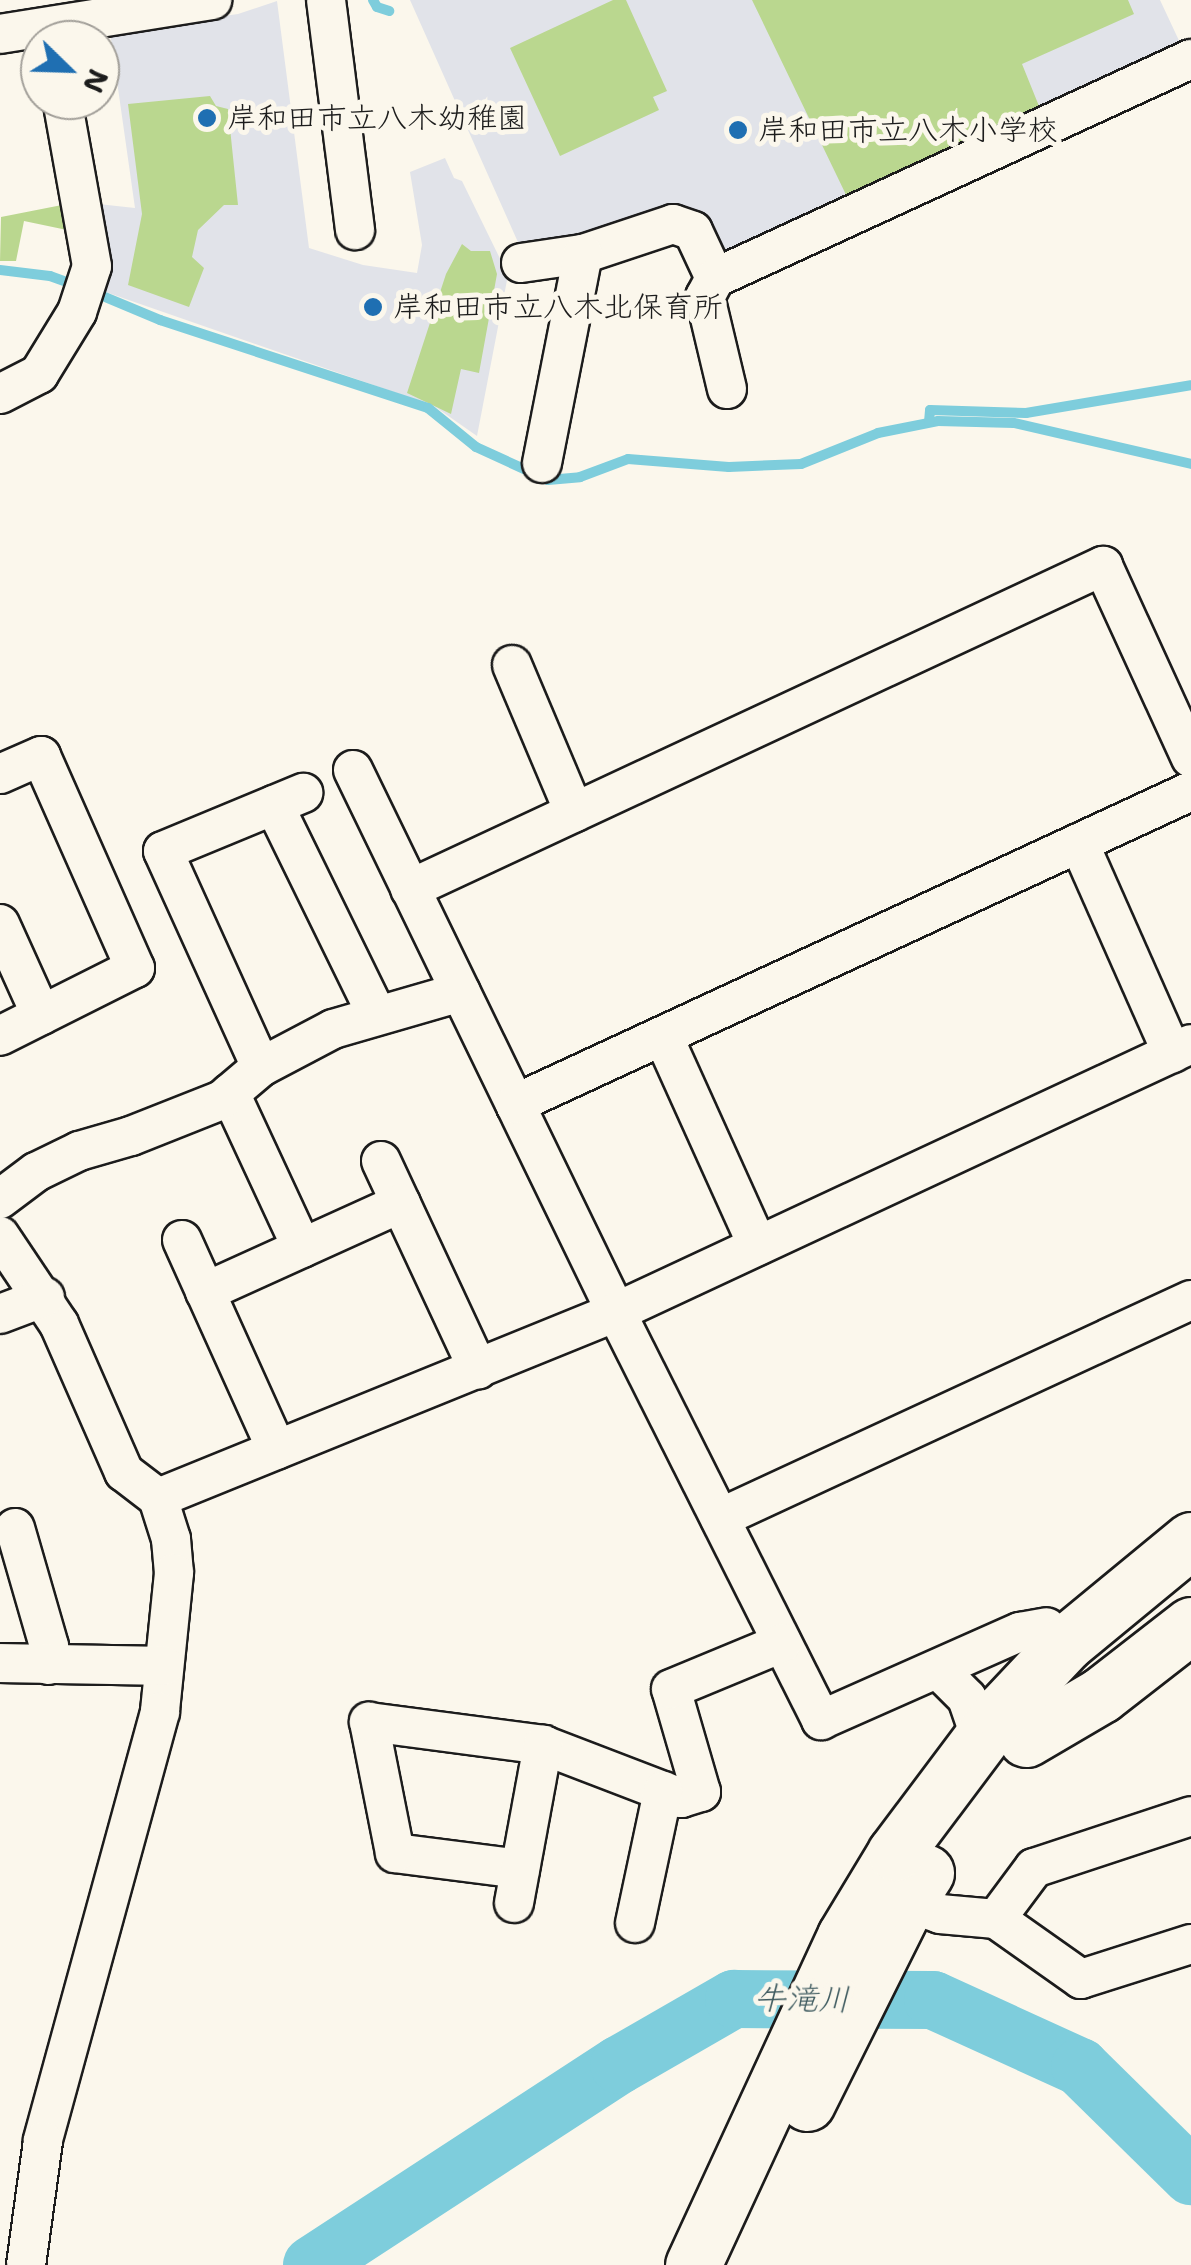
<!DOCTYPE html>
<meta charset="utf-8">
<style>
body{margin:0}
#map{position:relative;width:1191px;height:2265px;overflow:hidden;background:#fbf7ec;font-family:"Shantell Sans","Klee One",sans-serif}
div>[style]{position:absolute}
.built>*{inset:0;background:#e1e3e9}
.green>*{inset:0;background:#bad78f}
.stream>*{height:10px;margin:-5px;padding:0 5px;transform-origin:5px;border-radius:5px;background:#7ecddc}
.river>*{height:58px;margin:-29px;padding:0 29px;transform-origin:29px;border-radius:29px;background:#7ecddc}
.roads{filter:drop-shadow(2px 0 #1c1c1c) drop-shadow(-2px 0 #1c1c1c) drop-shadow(0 2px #1c1c1c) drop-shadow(0 -2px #1c1c1c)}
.street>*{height:38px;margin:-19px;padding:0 19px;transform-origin:19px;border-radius:19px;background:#fbf7ec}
.primary>*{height:55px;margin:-27.5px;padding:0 27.5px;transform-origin:27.5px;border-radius:27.5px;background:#fbf7ec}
.dots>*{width:28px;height:28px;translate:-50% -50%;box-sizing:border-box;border:5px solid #fbf7ec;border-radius:50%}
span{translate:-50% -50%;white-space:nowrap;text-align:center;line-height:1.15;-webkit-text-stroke:10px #fbf7ec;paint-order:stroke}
.poi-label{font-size:30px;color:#1c1c1c}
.left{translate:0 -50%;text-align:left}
.water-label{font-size:32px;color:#3e5a5f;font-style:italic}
.north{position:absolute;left:20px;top:20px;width:100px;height:100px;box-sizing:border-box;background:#fbf7ec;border:2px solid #a29f99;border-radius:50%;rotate:113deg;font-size:28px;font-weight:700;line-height:40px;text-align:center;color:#1c1c1c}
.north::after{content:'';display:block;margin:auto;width:35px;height:45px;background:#1f6fb2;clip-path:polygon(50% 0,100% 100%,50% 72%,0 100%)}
</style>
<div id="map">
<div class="built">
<div style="clip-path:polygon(410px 0,1160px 0,1182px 47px,727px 264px,677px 212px,521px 249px)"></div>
<div style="clip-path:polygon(277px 1px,309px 248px,363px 265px,417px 273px,422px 245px,410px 172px,445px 158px,454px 178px,462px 181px,508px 275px,477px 436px,434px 406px,97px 289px,89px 203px,135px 208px,110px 32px,238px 14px)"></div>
</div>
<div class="green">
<div style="clip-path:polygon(613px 0,626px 0,667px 91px,653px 97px,659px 110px,560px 156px,510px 48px)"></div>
<div style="clip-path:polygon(752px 0,1128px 0,1134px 14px,1022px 64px,1041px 111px,850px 203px)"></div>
<div style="clip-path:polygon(210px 96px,216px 106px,228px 109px,238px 205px,224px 205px,198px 230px,192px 257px,204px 268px,189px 307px,128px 285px,142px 214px,128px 104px)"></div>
<div style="clip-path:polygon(62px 205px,67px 230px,24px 221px,16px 261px,0 261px,1px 217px)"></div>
<div style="clip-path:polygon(462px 244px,471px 251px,490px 251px,497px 274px,479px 373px,461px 369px,451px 414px,407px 393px,446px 274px)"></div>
</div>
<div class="stream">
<div style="left:373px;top:0;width:8px;rotate:60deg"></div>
<div style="left:377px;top:7px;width:13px;rotate:18deg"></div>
<div style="left:0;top:270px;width:50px;rotate:6.8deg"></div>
<div style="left:50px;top:276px;width:29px;rotate:20deg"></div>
<div style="left:93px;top:292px;width:73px;rotate:22.7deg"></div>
<div style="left:160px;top:320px;width:282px;rotate:18.2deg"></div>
<div style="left:428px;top:408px;width:62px;rotate:39.1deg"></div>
<div style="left:476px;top:447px;width:79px;rotate:24.6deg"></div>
<div style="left:548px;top:480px;width:32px;rotate:-5deg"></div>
<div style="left:580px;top:477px;width:51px;rotate:-20.6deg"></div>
<div style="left:628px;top:459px;width:101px;rotate:4.5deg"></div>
<div style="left:729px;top:467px;width:72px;rotate:-2.4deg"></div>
<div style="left:801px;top:464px;width:83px;rotate:-21.9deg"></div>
<div style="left:878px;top:433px;width:61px;rotate:-11.3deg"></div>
<div style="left:938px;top:421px;width:76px;rotate:1.5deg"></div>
<div style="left:1014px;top:423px;width:182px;rotate:13deg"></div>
<div style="left:929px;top:422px;width:12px;rotate:-85deg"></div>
<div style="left:930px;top:410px;width:96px;rotate:1.8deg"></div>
<div style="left:1026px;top:413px;width:167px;rotate:-9.6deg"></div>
</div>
<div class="river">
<div style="left:312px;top:2265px;width:366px;rotate:-33.1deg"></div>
<div style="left:619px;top:2065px;width:133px;rotate:-29.9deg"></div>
<div style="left:734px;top:1999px;width:199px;rotate:0.3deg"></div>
<div style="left:933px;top:2000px;width:162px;rotate:24.5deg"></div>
<div style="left:1080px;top:2067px;width:156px;rotate:44.5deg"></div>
</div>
<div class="roads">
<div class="street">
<div style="left:326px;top:0;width:232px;rotate:82.8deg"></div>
<div style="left:0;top:34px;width:215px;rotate:-9.1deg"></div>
<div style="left:521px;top:263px;width:63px;rotate:-8.3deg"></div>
<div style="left:583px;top:254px;width:95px;rotate:-18.4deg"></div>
<div style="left:673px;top:224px;width:21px;rotate:19deg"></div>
<div style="left:693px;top:231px;width:52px;rotate:64.9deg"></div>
<div style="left:727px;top:389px;width:95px;rotate:-103.4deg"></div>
<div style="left:705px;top:297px;width:21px;rotate:-62deg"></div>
<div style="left:715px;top:278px;width:524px;rotate:-24.71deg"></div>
<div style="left:0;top:394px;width:44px;rotate:-27.1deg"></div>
<div style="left:39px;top:374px;width:73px;rotate:-58.5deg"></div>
<div style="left:77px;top:312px;width:48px;rotate:-71.9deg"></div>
<div style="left:92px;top:266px;width:169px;rotate:-100.2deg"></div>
<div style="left:542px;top:463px;width:213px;rotate:-78.9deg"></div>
<div style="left:512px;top:665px;width:160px;rotate:67.1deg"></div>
<div style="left:353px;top:770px;width:602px;rotate:64.12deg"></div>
<div style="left:616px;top:1312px;width:457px;rotate:63.3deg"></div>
<div style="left:821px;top:1720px;width:218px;rotate:-23.9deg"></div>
<div style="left:1020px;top:1632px;width:27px;rotate:-10deg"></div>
<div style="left:0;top:774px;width:45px;rotate:-23.7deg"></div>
<div style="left:41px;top:756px;width:232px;rotate:66.1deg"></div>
<div style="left:135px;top:968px;width:151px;rotate:153.3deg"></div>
<div style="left:274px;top:805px;width:234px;rotate:63.9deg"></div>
<div style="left:1079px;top:843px;width:230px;rotate:66.1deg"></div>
<div style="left:410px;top:889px;width:765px;rotate:-24.99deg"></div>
<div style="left:1103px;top:566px;width:211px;rotate:65.4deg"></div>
<div style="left:0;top:924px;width:100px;rotate:65.7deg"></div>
<div style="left:663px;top:1036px;width:230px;rotate:65.7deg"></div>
<div style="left:261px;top:1067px;width:237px;rotate:-114.4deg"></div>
<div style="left:163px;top:851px;width:152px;rotate:-22.5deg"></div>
<div style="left:230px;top:1093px;width:171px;rotate:65.1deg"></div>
<div style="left:515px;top:1104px;width:745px;rotate:-24.84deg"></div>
<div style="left:381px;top:1161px;width:230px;rotate:65deg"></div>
<div style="left:0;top:1199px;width:45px;rotate:-36.9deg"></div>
<div style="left:36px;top:1172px;width:48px;rotate:-26deg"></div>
<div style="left:79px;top:1151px;width:54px;rotate:-16.1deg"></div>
<div style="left:131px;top:1136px;width:98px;rotate:-21.6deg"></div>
<div style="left:222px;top:1100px;width:51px;rotate:-40.2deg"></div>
<div style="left:261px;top:1067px;width:81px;rotate:-27.8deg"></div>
<div style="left:333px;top:1029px;width:133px;rotate:-16.1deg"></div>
<div style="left:0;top:1236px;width:106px;rotate:56.2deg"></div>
<div style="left:59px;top:1324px;width:162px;rotate:66.3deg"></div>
<div style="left:124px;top:1472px;width:43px;rotate:37.4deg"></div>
<div style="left:158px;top:1498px;width:43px;rotate:72.4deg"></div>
<div style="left:171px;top:1539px;width:34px;rotate:85deg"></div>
<div style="left:174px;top:1573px;width:140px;rotate:95.8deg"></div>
<div style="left:160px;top:1712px;width:445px;rotate:105.3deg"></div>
<div style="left:43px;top:2141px;width:125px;rotate:97.8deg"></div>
<div style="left:182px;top:1240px;width:230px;rotate:65.7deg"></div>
<div style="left:205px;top:1292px;width:215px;rotate:-24.4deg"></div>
<div style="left:0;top:1314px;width:48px;rotate:-20.7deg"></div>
<div style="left:158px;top:1498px;width:494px;rotate:-22.1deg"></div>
<div style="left:616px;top:1312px;width:634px;rotate:-24.99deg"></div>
<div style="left:720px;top:1518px;width:519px;rotate:-24.84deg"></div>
<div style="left:15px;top:1528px;width:123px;rotate:73.9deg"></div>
<div style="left:49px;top:1646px;width:19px;rotate:93deg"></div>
<div style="left:0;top:1663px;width:164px;rotate:1deg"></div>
<div style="left:940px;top:1671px;width:38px;rotate:45deg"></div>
<div style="left:967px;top:1698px;width:40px;rotate:71.1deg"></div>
<div style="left:520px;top:1869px;width:126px;rotate:-172.7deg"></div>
<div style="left:395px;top:1853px;width:134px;rotate:-101.2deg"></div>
<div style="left:369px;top:1722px;width:176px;rotate:7.5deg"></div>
<div style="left:543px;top:1745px;width:148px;rotate:21deg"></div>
<div style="left:681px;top:1798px;width:21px;rotate:-17deg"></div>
<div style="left:701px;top:1792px;width:107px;rotate:-106.2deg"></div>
<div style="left:671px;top:1689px;width:120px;rotate:-22.5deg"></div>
<div style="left:907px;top:1902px;width:35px;rotate:20deg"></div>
<div style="left:940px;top:1914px;width:56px;rotate:5.1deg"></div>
<div style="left:996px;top:1919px;width:104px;rotate:35.2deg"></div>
<div style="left:1081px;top:1979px;width:115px;rotate:-17.7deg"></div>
<div style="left:514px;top:1903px;width:161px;rotate:-79.6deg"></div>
<div style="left:996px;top:1919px;width:64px;rotate:-53.3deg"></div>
<div style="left:1034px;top:1868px;width:165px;rotate:-18.3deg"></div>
<div style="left:635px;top:1923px;width:135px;rotate:-78deg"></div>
</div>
<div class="primary">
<div style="left:1026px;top:1739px;width:87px;rotate:-30.4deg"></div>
<div style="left:1101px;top:1695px;width:114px;rotate:-37.9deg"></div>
<div style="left:807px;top:2103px;width:225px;rotate:-63.5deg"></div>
<div style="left:907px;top:1902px;width:35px;rotate:-57deg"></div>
<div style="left:693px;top:2265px;width:362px;rotate:-65.2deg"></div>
<div style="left:845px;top:1936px;width:97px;rotate:-58.9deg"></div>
<div style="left:895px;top:1853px;width:176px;rotate:-53.1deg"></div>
<div style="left:1001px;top:1712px;width:95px;rotate:-46.7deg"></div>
<div style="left:1066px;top:1643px;width:162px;rotate:-39.5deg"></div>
</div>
</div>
<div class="dots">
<div style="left:207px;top:118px;background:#1f6fb2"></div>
<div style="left:738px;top:130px;background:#1f6fb2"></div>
<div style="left:373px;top:307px;background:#1f6fb2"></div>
</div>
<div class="poi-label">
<span class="left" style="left:227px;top:118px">岸和田市立八木幼稚園</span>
<span class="left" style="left:758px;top:130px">岸和田市立八木小学校</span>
<span class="left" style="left:393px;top:307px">岸和田市立八木北保育所</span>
</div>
<div class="water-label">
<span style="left:802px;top:1999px;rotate:1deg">牛滝川</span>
</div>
<div class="north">N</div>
</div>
